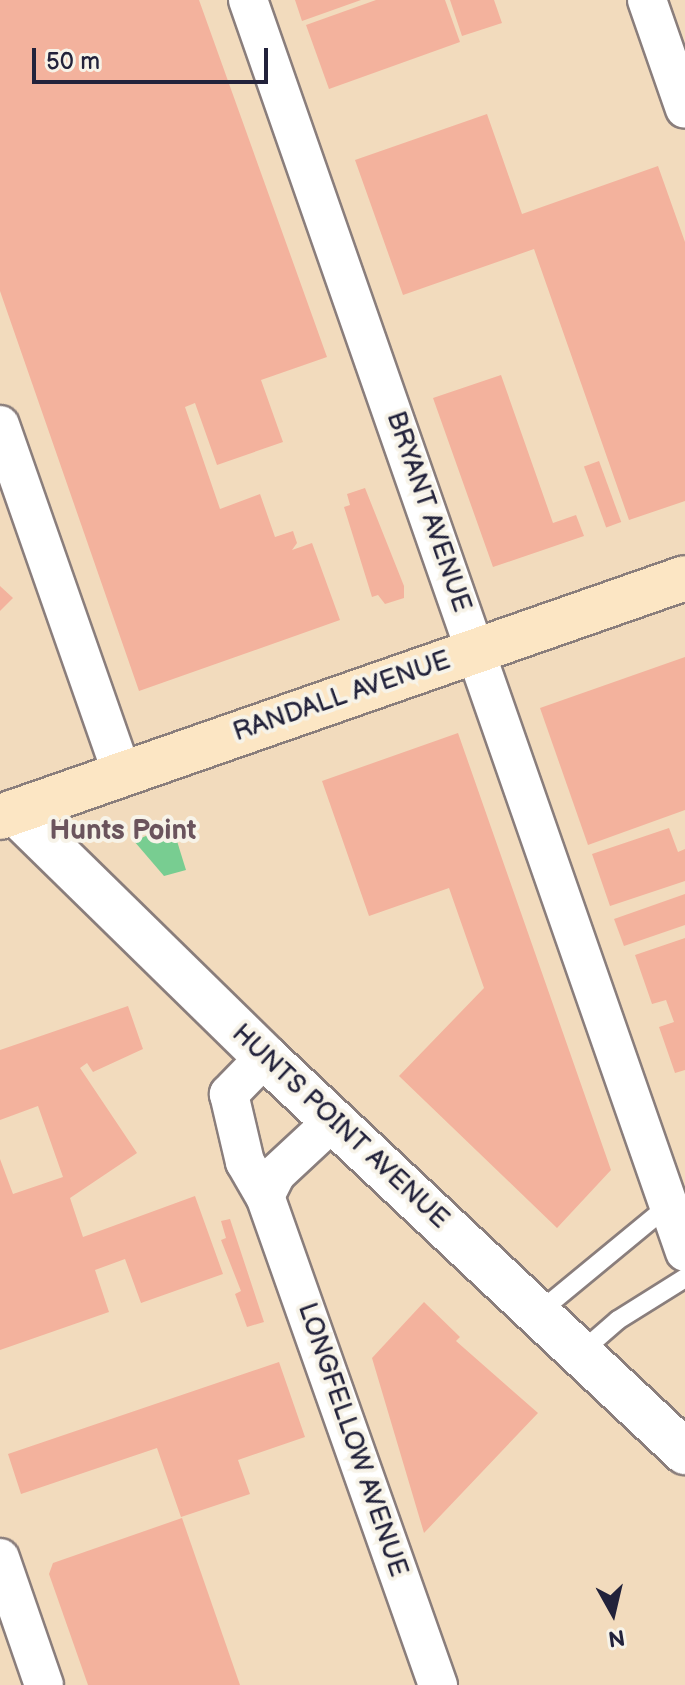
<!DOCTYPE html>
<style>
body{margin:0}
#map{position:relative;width:685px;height:1685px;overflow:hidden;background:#f2dbbd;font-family:"Balsamiq Sans",sans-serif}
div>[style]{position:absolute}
.green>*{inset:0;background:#78cd91}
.building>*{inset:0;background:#f3b29d;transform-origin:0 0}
.roads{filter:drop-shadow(2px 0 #8a7e7c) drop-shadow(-2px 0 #8a7e7c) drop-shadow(0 2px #8a7e7c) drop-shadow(0 -2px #8a7e7c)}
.service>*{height:18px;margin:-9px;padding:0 9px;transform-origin:9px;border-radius:9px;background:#fff}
.minor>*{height:38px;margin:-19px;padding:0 19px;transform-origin:19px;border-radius:19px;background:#fff}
.tertiary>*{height:44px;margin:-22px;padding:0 22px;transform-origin:22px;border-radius:22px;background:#fff}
.secondary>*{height:44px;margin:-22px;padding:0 22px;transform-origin:22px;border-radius:22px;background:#fce6c4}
span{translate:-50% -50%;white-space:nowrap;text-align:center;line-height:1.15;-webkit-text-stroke:8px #f7f3e8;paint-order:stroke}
.street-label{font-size:26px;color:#22223b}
.neighbourhood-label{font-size:28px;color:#6b545d;font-weight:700}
.north{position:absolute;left:573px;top:1573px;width:80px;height:80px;-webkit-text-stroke:6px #f7f3e8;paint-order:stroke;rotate:172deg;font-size:22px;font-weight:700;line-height:32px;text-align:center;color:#22223b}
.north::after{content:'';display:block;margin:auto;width:28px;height:36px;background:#22223b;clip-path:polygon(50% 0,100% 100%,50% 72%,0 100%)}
.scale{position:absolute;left:32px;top:48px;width:236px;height:36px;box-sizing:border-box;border:4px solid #22223b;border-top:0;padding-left:10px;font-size:24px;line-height:28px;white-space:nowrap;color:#22223b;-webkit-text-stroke:6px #f7f3e8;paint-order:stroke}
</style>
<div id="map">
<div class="green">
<div style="clip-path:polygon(172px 825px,186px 870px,164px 876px,134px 841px)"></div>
</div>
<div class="building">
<div style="clip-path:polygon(0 0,199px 0,327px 357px,261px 380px,283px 442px,217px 465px,195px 403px,185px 407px,220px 509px,260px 494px,275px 537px,293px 531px,297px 543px,292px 550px,312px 543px,340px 620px,139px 691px,0 291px)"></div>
<div style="clip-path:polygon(295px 0,361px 0,302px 21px)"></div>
<div style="clip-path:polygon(376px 0,445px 0,460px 42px,329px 89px,306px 25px)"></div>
<div style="clip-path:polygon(450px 0,494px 0,502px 23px,462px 36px)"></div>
<div style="clip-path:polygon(487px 114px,522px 214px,658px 166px,685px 242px,685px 501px,629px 520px,534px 249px,403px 295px,355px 160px)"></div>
<div style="clip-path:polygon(501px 375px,553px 523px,576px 515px,584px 536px,493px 567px,433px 398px)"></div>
<div style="left:599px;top:461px;width:65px;height:16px;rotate:70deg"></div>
<div style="clip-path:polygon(365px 488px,404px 586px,404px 598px,385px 604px,378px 595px,372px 597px,344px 507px,350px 505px,347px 494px)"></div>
<div style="clip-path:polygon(0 586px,13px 598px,0 611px)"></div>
<div style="clip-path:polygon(685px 657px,685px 810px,588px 845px,540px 708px)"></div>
<div style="clip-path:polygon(458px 733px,611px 1170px,557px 1228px,399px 1076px,484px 988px,449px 888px,369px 916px,322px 781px)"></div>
<div style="clip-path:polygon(669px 828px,678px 852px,685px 849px,685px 881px,610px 906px,592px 854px)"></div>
<div style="clip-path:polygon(685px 894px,685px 925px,624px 946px,614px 919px)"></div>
<div style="clip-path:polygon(685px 938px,685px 1070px,675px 1073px,659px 1027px,674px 1022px,666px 1000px,652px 1004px,635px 955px)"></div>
<div style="clip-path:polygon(128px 1006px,143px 1049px,93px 1072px,87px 1063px,80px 1068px,137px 1153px,70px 1198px,83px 1237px,195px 1196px,223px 1274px,141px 1303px,125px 1259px,95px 1270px,109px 1312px,0 1350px,0 1159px,13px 1194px,63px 1177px,38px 1106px,0 1120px,0 1050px)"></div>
<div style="clip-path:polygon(230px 1219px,264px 1322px,247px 1327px,235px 1294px,241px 1291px,221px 1240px,226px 1238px,221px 1221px)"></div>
<div style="clip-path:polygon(424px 1302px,460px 1337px,456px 1341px,538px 1413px,424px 1533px,372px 1358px)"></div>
<div style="clip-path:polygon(279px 1362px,305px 1437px,238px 1460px,250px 1494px,181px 1517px,157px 1448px,21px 1494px,8px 1454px)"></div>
<div style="clip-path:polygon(182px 1518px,240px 1685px,88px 1685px,49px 1574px,53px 1563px)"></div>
</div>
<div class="roads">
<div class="service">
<div style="left:538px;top:1313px;width:168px;rotate:-39.5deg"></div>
<div style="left:580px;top:1353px;width:50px;rotate:-41deg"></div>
<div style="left:618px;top:1320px;width:79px;rotate:-32.1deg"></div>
</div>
<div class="minor">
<div style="left:248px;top:0;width:1326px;rotate:70.76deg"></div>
<div style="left:647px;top:0;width:115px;rotate:70.8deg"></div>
<div style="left:0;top:425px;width:370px;rotate:70.7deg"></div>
<div style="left:265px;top:1057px;width:52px;rotate:134.2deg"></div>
<div style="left:229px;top:1094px;width:70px;rotate:76.8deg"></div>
<div style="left:245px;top:1162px;width:39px;rotate:60deg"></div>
<div style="left:265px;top:1196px;width:519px;rotate:70.52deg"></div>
<div style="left:265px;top:1196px;width:25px;rotate:-63deg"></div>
<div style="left:276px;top:1174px;width:78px;rotate:-42.9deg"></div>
<div style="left:0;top:1558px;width:134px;rotate:70.9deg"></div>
</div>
<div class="tertiary">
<div style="left:15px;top:812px;width:350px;rotate:44.4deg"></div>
<div style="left:265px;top:1057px;width:577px;rotate:43.24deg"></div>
</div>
<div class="secondary">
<div style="left:0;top:817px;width:725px;rotate:-19.23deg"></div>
</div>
</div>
<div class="street-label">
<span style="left:428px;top:512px;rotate:71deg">BRYANT AVENUE</span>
<span style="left:342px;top:697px;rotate:-19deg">RANDALL AVENUE</span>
<span style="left:340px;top:1127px;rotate:43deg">HUNTS POINT AVENUE</span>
<span style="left:352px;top:1440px;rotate:71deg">LONGFELLOW AVENUE</span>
</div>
<div class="neighbourhood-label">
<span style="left:123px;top:831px">Hunts Point</span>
</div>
<div class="north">N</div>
<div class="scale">50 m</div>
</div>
